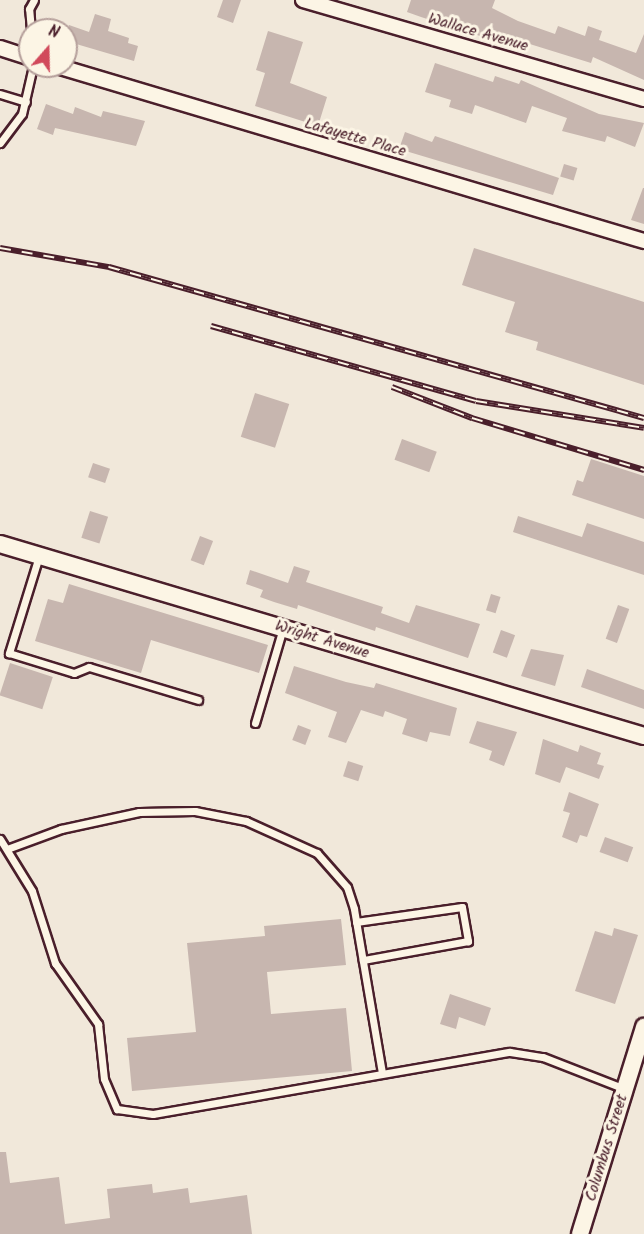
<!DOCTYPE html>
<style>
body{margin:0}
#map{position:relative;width:644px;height:1234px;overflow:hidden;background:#f1e8da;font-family:Kalam,sans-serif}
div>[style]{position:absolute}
.building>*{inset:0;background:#c7b6af;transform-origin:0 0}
.roads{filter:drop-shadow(2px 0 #4a1f2b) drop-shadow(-2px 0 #4a1f2b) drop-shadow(0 2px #4a1f2b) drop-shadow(0 -2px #4a1f2b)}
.service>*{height:7px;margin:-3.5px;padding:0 3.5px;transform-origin:3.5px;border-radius:3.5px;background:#fcf5e5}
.minor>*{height:14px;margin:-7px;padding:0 7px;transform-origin:7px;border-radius:7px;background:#fcf5e5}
.tertiary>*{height:16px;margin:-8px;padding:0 8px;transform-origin:8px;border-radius:8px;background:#fcf5e5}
.rail>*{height:6px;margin-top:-3px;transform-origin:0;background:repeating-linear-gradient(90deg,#fcf5e5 0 11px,#4a1f2b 0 22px);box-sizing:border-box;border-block:2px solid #4a1f2b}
span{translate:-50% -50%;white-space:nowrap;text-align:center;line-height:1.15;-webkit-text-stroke:6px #fcf5e5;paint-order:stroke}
.street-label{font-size:16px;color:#4a1f2b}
.north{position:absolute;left:18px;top:18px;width:60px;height:60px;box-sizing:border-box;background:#fcf5e5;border:2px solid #b59f9b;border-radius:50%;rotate:20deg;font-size:16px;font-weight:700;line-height:24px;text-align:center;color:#4a1f2b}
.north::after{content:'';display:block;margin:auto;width:21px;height:27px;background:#d1495b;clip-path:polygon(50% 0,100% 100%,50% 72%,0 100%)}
</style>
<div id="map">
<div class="building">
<div style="clip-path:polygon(223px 0,241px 0,233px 23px,217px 17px)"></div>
<div style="clip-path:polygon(411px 0,495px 0,492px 8px,518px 21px,555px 34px,558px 26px,585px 36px,588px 26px,602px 31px,599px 40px,636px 53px,644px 34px,644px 80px,593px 57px,591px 63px,485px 30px,483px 37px,421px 17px,407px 12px)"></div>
<div style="clip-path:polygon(95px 14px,111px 19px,108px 31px,129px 38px,128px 43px,138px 46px,134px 61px,66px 41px,69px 25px,89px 32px)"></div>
<div style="clip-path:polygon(268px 31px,303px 42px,290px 83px,327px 97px,318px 126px,255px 106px,265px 73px,256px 70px)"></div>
<div style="clip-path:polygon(435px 63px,493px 82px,495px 76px,519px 84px,521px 80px,599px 114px,644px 123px,635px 147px,607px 136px,605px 142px,562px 131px,567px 118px,532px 106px,526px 123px,475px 105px,472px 114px,449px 107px,451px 100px,425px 92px)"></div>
<div style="clip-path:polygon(46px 104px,73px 114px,75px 107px,101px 117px,103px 111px,145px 121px,136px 146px,55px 128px,53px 135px,37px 129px)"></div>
<div style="clip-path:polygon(405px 132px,432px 142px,435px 136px,559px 178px,553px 195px,399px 149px)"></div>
<div style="left:564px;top:164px;width:14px;height:13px;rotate:17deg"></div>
<div style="clip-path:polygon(643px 188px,644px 188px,644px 224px,631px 220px)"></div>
<div style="clip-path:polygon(474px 248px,644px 302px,644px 385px,536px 350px,538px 342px,505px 332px,515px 302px,462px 285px)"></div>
<div style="left:255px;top:393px;width:36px;height:46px;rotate:18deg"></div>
<div style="left:402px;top:439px;width:37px;height:22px;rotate:20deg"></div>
<div style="clip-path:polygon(591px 459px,644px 476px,644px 519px,572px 495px,577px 480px,583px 482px)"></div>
<div style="left:93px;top:463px;width:18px;height:15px;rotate:19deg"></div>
<div style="left:90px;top:511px;width:19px;height:28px;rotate:18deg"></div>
<div style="clip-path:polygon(518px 516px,582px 537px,587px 523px,644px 542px,644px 575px,513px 532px)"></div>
<div style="left:200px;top:536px;width:14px;height:26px;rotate:21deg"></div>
<div style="clip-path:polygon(294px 566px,310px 571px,306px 582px,383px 607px,381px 613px,409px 623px,416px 605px,480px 624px,468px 658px,376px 627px,375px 631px,298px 605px,297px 609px,274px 602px,260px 597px,263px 590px,246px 584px,250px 570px,288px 583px)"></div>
<div style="clip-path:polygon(69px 584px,268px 645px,259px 673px,151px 640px,141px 673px,35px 641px,48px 599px,63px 603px)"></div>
<div style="left:491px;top:594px;width:10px;height:17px;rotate:17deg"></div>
<div style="left:618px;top:605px;width:12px;height:36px;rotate:20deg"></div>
<div style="left:501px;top:630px;width:15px;height:24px;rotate:20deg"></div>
<div style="clip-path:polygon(531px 649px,564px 655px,555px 686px,521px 676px)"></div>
<div style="left:10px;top:663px;width:45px;height:34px;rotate:18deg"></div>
<div style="clip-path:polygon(294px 666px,346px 682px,374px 688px,376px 683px,457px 708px,450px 736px,430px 732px,427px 742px,402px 734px,407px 719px,385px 711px,383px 717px,361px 710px,346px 743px,328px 737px,337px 712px,285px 693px)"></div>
<div style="clip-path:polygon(587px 669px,644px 690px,644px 709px,581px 687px)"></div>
<div style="clip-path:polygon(477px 721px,517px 732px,504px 766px,489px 760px,492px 751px,469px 743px)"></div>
<div style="left:298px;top:725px;width:14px;height:16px;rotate:21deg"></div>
<div style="clip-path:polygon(543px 739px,578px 752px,580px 745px,601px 753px,597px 764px,604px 766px,599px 779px,566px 767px,560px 783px,535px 774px)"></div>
<div style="left:348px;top:761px;width:16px;height:16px;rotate:18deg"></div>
<div style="clip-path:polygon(569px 792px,599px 804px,587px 837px,580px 835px,577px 843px,562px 837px,570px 813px,563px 811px)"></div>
<div style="left:605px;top:837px;width:30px;height:16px;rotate:20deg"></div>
<div style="clip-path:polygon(341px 919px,346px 965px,267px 972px,271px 1014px,346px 1008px,352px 1071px,132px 1091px,127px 1038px,196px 1032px,187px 943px,265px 936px,264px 926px)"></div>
<div style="clip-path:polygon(614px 928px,638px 935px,615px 1004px,575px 991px,595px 931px,612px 936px)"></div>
<div style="clip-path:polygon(450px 994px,491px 1008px,485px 1026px,459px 1017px,456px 1029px,440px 1024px)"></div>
<div style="clip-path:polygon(0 1152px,6px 1152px,10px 1183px,59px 1177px,65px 1224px,110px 1218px,107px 1189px,152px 1184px,153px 1193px,188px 1188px,190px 1203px,247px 1195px,252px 1234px,0 1234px)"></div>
</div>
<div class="roads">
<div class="service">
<div style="left:31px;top:30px;width:21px;rotate:-95deg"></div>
<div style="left:29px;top:9px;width:10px;rotate:-61deg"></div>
<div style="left:0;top:94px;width:27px;rotate:17deg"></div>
<div style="left:0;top:143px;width:36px;rotate:-53deg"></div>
<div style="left:22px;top:114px;width:49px;rotate:-77.1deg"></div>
<div style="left:39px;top:556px;width:102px;rotate:107.2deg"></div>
<div style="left:9px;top:653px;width:68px;rotate:17.1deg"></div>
<div style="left:74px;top:673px;width:16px;rotate:-22deg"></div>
<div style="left:89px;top:667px;width:114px;rotate:16.8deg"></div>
<div style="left:255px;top:723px;width:99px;rotate:-73.6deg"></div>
<div style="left:0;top:839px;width:61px;rotate:58.4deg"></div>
<div style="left:32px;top:891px;width:76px;rotate:72.3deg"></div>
<div style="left:55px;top:963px;width:75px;rotate:54.8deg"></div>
<div style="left:98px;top:1024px;width:55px;rotate:83.8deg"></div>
<div style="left:104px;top:1079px;width:33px;rotate:67deg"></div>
<div style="left:117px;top:1109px;width:36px;rotate:8deg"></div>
<div style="left:153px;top:1114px;width:362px;rotate:-9.9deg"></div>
<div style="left:510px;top:1052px;width:33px;rotate:9deg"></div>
<div style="left:543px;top:1057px;width:88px;rotate:21.3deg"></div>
<div style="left:7px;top:849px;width:58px;rotate:-20.3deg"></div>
<div style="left:61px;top:829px;width:80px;rotate:-12.3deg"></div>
<div style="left:139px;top:812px;width:56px;rotate:-1deg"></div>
<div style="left:195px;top:811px;width:52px;rotate:11.1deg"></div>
<div style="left:246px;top:821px;width:78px;rotate:24.3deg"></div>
<div style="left:317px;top:853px;width:45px;rotate:48.6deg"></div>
<div style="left:347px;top:887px;width:23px;rotate:72deg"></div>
<div style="left:354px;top:909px;width:165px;rotate:80.3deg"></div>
<div style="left:356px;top:922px;width:107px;rotate:-8.1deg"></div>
<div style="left:462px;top:907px;width:35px;rotate:80deg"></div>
<div style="left:468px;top:941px;width:107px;rotate:169.7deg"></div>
</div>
<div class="minor">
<div style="left:303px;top:0;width:355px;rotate:16.2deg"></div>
<div style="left:0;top:48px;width:32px;rotate:18deg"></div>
<div style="left:57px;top:66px;width:613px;rotate:16.6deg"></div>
</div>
<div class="tertiary">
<div style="left:0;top:544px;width:672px;rotate:16.6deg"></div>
<div style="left:580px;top:1234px;width:217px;rotate:-72.8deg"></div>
</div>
</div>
<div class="rail">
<div style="left:0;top:248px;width:111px;rotate:9.9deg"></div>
<div style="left:109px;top:267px;width:556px;rotate:15.76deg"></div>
<div style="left:211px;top:326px;width:275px;rotate:15.8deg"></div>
<div style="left:476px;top:401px;width:170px;rotate:9.1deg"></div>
<div style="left:392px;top:387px;width:86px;rotate:21.2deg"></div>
<div style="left:472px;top:418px;width:180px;rotate:16.8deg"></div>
</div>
<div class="street-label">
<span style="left:478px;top:33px;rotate:16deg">Wallace Avenue</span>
<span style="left:355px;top:138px;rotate:16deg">Lafayette Place</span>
<span style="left:322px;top:640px;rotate:17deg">Wright Avenue</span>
<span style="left:607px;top:1148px;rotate:-73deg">Columbus Street</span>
</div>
<div class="north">N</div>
</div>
